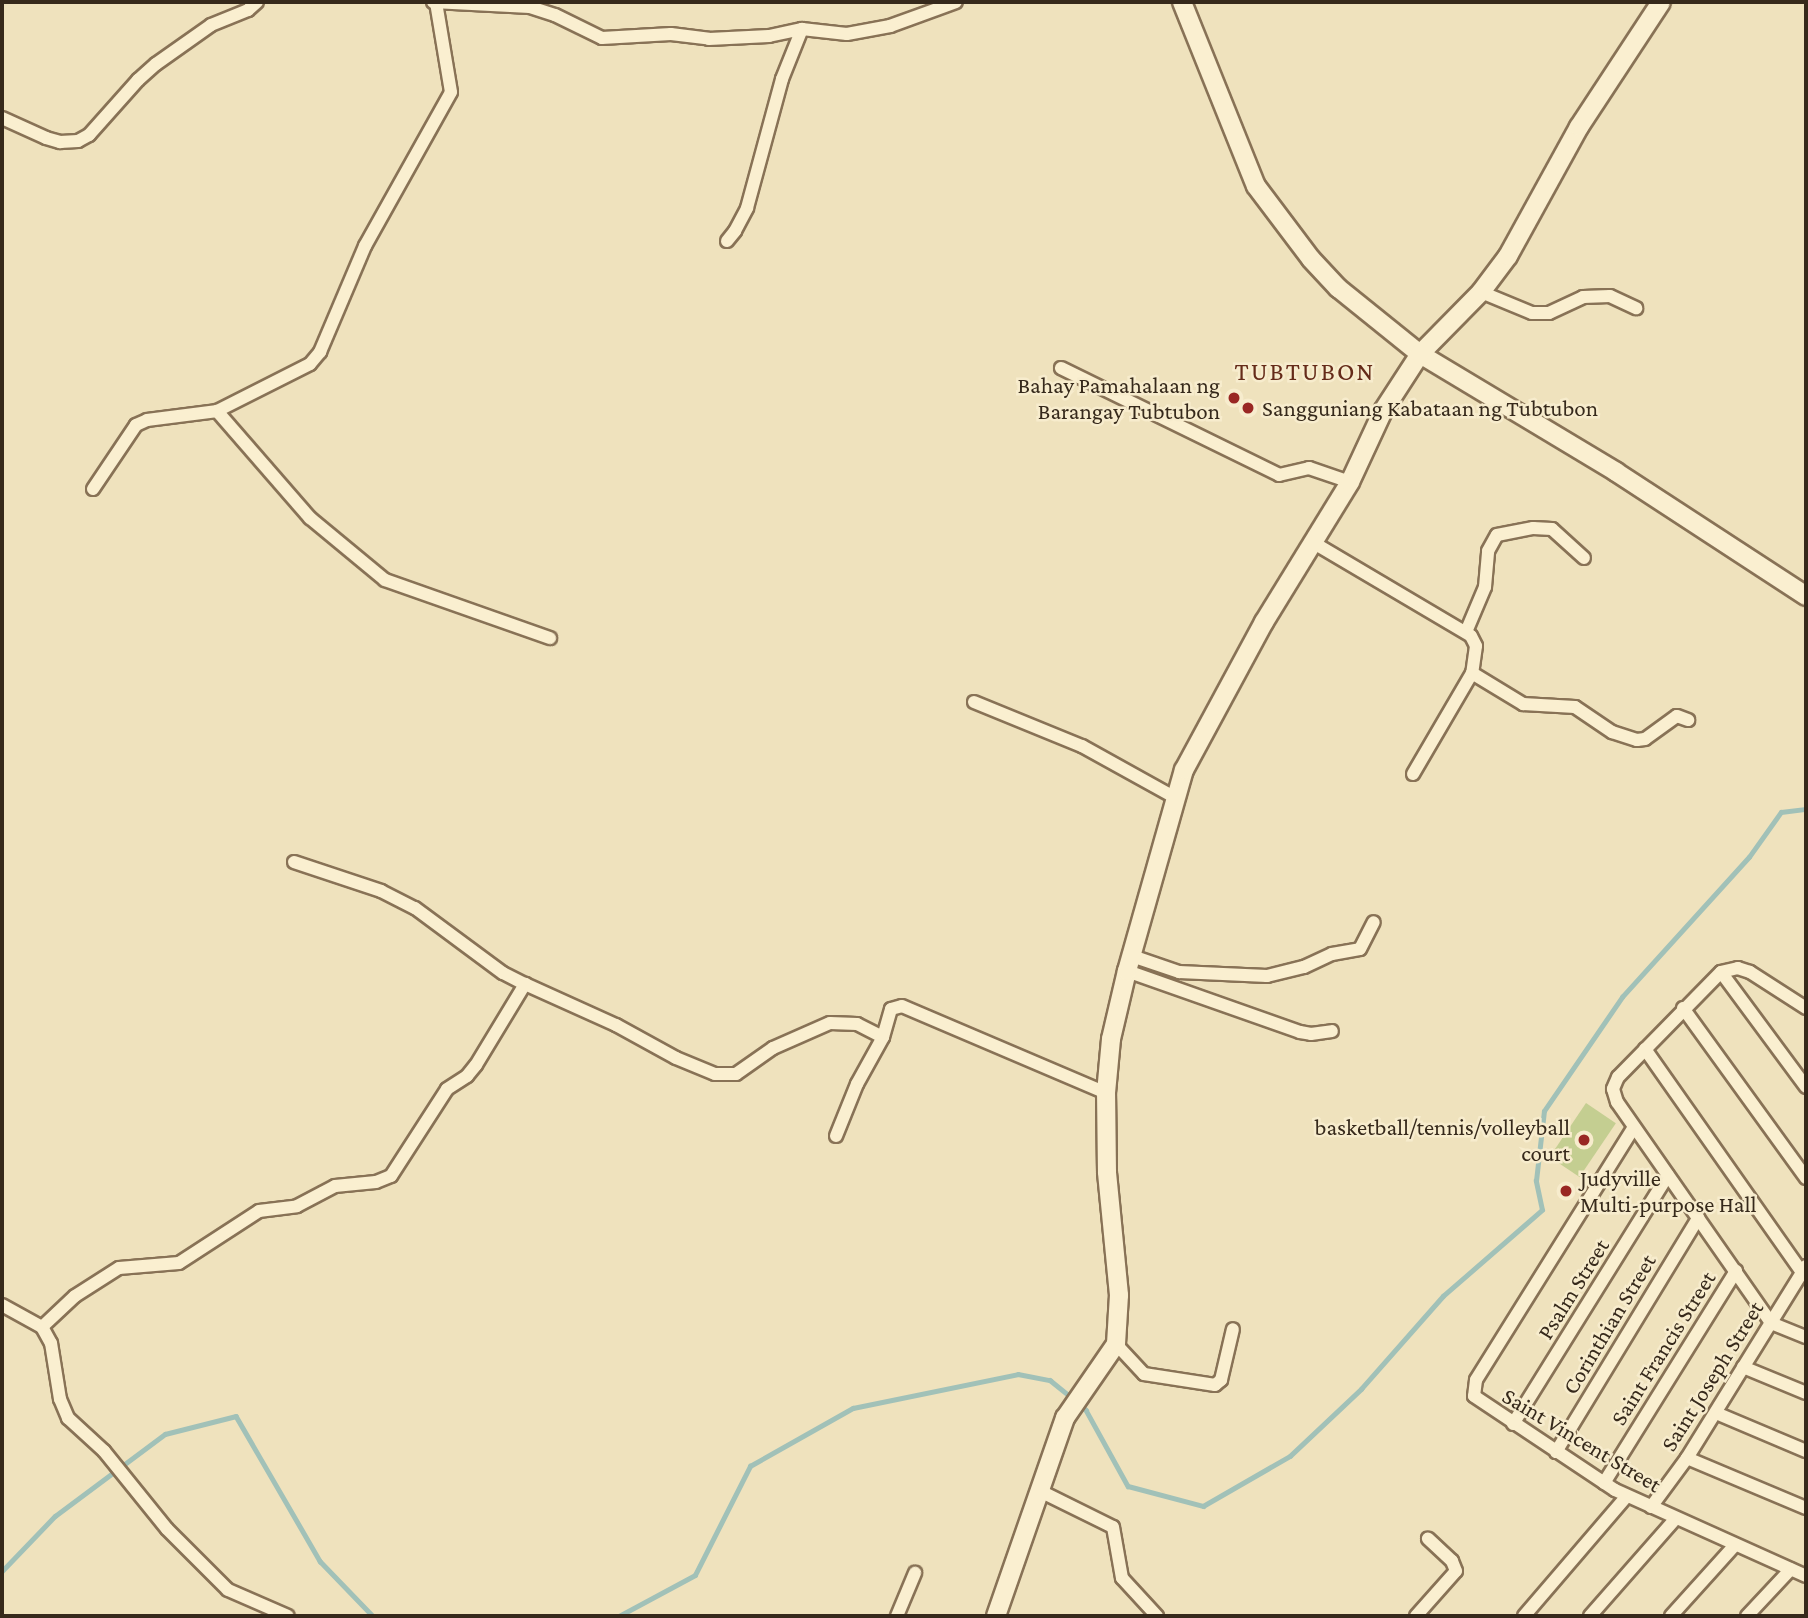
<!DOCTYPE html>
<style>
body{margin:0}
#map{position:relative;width:1808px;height:1618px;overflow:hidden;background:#efe2bd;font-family:"Crimson Pro",serif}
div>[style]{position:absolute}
.green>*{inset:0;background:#c4ce91;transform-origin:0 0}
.stream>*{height:4.5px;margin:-2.25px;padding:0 2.25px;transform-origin:2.25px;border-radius:2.25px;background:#a1c1b8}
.roads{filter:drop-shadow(2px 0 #887256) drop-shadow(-2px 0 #887256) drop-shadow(0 2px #887256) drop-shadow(0 -2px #887256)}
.street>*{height:12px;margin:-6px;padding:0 6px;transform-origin:6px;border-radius:6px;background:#faefd0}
.secondary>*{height:18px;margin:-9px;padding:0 9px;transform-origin:9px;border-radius:9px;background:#faefd0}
.dots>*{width:19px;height:19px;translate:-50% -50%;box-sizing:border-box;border:4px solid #f7eccd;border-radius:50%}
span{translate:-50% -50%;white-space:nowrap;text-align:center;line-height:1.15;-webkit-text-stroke:5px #f7eccd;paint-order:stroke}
.poi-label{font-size:23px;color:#36291b}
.right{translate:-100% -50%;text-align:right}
.left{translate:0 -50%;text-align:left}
.street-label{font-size:23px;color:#36291b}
.quarter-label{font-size:26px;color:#652b19;letter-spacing:2px}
.frame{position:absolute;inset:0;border:4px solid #36291b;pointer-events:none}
</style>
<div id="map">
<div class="green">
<div style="left:1586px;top:1103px;width:36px;height:65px;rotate:34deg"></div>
</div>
<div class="stream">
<div style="left:1078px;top:1403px;width:11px;rotate:41deg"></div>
<div style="left:1086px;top:1410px;width:87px;rotate:61.1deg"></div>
<div style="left:1128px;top:1486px;width:78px;rotate:14.9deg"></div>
<div style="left:1203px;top:1506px;width:100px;rotate:-29.9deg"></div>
<div style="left:1290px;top:1456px;width:98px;rotate:-43.3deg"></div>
<div style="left:1361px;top:1389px;width:124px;rotate:-48.6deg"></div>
<div style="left:1443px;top:1296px;width:131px;rotate:-41deg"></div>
<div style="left:1542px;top:1210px;width:30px;rotate:-102deg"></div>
<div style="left:1536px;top:1181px;width:70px;rotate:-83.5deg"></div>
<div style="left:1544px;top:1111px;width:138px;rotate:-55.6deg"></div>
<div style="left:1622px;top:997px;width:189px;rotate:-47.8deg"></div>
<div style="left:1749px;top:857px;width:55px;rotate:-54.6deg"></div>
<div style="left:1781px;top:812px;width:25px;rotate:-7deg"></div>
<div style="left:2px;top:1571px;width:76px;rotate:-46.1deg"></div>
<div style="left:55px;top:1516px;width:137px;rotate:-36.7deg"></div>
<div style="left:165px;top:1434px;width:73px;rotate:-14.2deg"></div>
<div style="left:236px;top:1416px;width:168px;rotate:59.9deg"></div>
<div style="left:320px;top:1561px;width:76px;rotate:46.1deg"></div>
<div style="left:619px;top:1616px;width:86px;rotate:-28.3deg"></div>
<div style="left:695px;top:1575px;width:122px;rotate:-63.2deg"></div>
<div style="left:750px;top:1466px;width:118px;rotate:-29.4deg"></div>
<div style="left:853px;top:1408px;width:168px;rotate:-11.6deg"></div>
<div style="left:1018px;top:1374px;width:33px;rotate:11deg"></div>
<div style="left:1050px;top:1380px;width:28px;rotate:39deg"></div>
</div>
<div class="roads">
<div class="street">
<div style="left:433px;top:2px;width:97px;rotate:3deg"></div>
<div style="left:530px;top:7px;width:26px;rotate:18deg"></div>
<div style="left:555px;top:15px;width:52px;rotate:26.1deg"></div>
<div style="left:602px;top:38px;width:69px;rotate:-3.3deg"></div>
<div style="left:671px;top:34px;width:38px;rotate:7deg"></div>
<div style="left:709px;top:39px;width:60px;rotate:-2.9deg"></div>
<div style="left:769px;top:36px;width:34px;rotate:-12deg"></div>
<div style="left:802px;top:29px;width:45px;rotate:6.3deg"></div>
<div style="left:847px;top:34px;width:44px;rotate:-10.5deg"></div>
<div style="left:890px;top:26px;width:70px;rotate:-20deg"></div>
<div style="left:2px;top:118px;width:48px;rotate:24.4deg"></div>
<div style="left:46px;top:138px;width:15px;rotate:16deg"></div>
<div style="left:60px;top:142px;width:18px;rotate:-3deg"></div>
<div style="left:78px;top:141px;width:13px;rotate:-29deg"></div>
<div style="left:89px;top:135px;width:74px;rotate:-48.3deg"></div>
<div style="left:138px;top:80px;width:24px;rotate:-42deg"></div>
<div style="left:156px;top:64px;width:67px;rotate:-35.3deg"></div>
<div style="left:211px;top:25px;width:40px;rotate:-22deg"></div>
<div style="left:248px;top:10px;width:12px;rotate:-42deg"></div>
<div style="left:727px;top:241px;width:13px;rotate:-51deg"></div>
<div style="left:735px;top:231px;width:26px;rotate:-62deg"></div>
<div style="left:747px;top:208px;width:134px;rotate:-74.8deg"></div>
<div style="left:782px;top:79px;width:54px;rotate:-68.2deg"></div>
<div style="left:1481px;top:292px;width:55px;rotate:22.4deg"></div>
<div style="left:1532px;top:313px;width:17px"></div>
<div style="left:1549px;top:313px;width:38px;rotate:-25deg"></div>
<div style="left:1583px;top:297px;width:27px;rotate:-2deg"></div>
<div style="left:1610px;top:296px;width:29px;rotate:25deg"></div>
<div style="left:1061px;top:368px;width:243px;rotate:26.1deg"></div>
<div style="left:1279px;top:475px;width:31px;rotate:-13deg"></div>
<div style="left:1309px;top:468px;width:43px;rotate:18.9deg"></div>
<div style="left:217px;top:411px;width:142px;rotate:49deg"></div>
<div style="left:310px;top:518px;width:97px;rotate:39.6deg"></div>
<div style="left:385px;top:580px;width:175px;rotate:19.4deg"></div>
<div style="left:93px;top:489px;width:77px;rotate:-56.1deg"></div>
<div style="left:136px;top:425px;width:12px;rotate:-24deg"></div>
<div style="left:147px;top:420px;width:71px;rotate:-7.3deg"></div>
<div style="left:217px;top:411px;width:104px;rotate:-26.8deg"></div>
<div style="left:310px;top:364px;width:16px;rotate:-50deg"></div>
<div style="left:320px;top:352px;width:115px;rotate:-67deg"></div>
<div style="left:365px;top:246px;width:176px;rotate:-60.8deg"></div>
<div style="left:451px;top:92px;width:91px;rotate:-99.5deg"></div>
<div style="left:1314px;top:543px;width:182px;rotate:30.6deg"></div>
<div style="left:1471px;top:636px;width:11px;rotate:63deg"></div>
<div style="left:1476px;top:646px;width:27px;rotate:98deg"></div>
<div style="left:1472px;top:673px;width:60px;rotate:31.3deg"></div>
<div style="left:1523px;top:704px;width:52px;rotate:3.3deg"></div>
<div style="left:1575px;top:707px;width:45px;rotate:34deg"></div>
<div style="left:1612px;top:732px;width:26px;rotate:18deg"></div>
<div style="left:1637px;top:740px;width:8px;rotate:-7deg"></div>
<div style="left:1645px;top:739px;width:39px;rotate:-36deg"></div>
<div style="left:1677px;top:716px;width:12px;rotate:20deg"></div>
<div style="left:1466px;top:632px;width:49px;rotate:-67.1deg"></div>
<div style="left:1485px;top:587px;width:36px;rotate:-85deg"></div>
<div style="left:1488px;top:551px;width:18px;rotate:-61deg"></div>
<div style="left:1497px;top:535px;width:37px;rotate:-11deg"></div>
<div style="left:1533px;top:528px;width:19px;rotate:3deg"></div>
<div style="left:1552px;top:529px;width:43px;rotate:42.2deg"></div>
<div style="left:974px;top:702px;width:117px;rotate:22.2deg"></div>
<div style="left:1082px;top:746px;width:107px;rotate:29deg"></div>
<div style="left:1413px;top:774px;width:117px;rotate:-59.7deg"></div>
<div style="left:294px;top:862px;width:92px;rotate:18.4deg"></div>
<div style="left:381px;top:891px;width:38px;rotate:27deg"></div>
<div style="left:415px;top:908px;width:109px;rotate:36.5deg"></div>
<div style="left:503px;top:973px;width:25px;rotate:27deg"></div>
<div style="left:1132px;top:956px;width:50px;rotate:18.8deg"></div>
<div style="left:1179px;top:972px;width:88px;rotate:2.6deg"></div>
<div style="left:1267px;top:976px;width:38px;rotate:-14deg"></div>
<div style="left:1304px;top:967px;width:31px;rotate:-25deg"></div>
<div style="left:1332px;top:954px;width:28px;rotate:-10deg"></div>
<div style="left:1360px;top:949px;width:30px;rotate:-63deg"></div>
<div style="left:1127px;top:971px;width:183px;rotate:19.4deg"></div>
<div style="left:1300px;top:1032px;width:11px;rotate:10deg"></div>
<div style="left:1311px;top:1034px;width:21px;rotate:-8deg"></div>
<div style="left:1721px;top:972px;width:143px;rotate:53.5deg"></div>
<div style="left:1683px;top:1008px;width:210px;rotate:54.1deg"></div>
<div style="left:1806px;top:1008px;width:67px;rotate:-147.3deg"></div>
<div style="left:1750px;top:972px;width:13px;rotate:-162deg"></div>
<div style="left:1738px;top:968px;width:17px;rotate:167deg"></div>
<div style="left:1721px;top:972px;width:147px;rotate:134.4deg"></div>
<div style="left:1618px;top:1077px;width:13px;rotate:113deg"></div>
<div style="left:1613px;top:1089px;width:14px;rotate:73deg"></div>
<div style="left:1617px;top:1102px;width:269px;rotate:55.1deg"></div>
<div style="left:1771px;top:1323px;width:38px;rotate:22deg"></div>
<div style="left:1645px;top:1049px;width:273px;rotate:54.9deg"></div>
<div style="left:1634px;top:1127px;width:298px;rotate:122deg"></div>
<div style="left:1476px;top:1380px;width:16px;rotate:97deg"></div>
<div style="left:1474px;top:1396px;width:169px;rotate:33.7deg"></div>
<div style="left:1615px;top:1490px;width:209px;rotate:24.2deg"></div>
<div style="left:836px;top:1136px;width:56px;rotate:-68deg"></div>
<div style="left:857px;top:1084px;width:54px;rotate:-61deg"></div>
<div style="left:883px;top:1037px;width:29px;rotate:-74deg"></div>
<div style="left:891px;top:1009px;width:11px;rotate:-15deg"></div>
<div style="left:902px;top:1006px;width:222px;rotate:23.1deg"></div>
<div style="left:2px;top:1305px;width:46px;rotate:28.8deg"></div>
<div style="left:42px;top:1327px;width:18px;rotate:61deg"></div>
<div style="left:51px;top:1343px;width:57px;rotate:80.9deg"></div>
<div style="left:60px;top:1399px;width:21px;rotate:67deg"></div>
<div style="left:68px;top:1418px;width:49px;rotate:42.5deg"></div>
<div style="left:104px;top:1451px;width:100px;rotate:51.1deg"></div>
<div style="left:167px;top:1529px;width:86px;rotate:45deg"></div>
<div style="left:228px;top:1590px;width:65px;rotate:23.4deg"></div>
<div style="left:42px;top:1327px;width:45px;rotate:-43.2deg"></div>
<div style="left:75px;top:1296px;width:52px;rotate:-32.5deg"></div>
<div style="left:119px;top:1268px;width:60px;rotate:-4.8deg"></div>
<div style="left:179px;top:1263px;width:95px;rotate:-33deg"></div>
<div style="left:259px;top:1211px;width:38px;rotate:-7deg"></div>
<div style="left:297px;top:1206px;width:43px;rotate:-27.8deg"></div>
<div style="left:335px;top:1186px;width:41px;rotate:-5.6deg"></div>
<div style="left:376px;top:1182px;width:16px;rotate:-22deg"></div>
<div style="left:391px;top:1176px;width:103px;rotate:-57.2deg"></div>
<div style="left:447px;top:1089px;width:24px;rotate:-33deg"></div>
<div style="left:467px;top:1076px;width:14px;rotate:-51deg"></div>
<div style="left:476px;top:1065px;width:95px;rotate:-58.8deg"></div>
<div style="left:525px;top:984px;width:100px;rotate:24.3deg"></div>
<div style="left:616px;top:1025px;width:68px;rotate:28.8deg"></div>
<div style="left:676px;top:1058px;width:42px;rotate:22.3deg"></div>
<div style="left:715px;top:1074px;width:21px"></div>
<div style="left:736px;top:1074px;width:45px;rotate:-35.1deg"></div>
<div style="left:773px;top:1048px;width:62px;rotate:-23.7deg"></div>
<div style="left:830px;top:1023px;width:27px;rotate:2deg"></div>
<div style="left:857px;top:1024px;width:29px;rotate:27deg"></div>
<div style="left:1116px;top:1344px;width:41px;rotate:47deg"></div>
<div style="left:1144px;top:1374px;width:72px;rotate:8.8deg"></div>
<div style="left:1215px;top:1385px;width:8px;rotate:-40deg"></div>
<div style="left:1221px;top:1380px;width:52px;rotate:-76.8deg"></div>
<div style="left:1743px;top:1367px;width:68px;rotate:22.4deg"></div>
<div style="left:1716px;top:1413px;width:98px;rotate:22.9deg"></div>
<div style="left:1513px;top:1424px;width:293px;rotate:-58.1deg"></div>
<div style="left:1556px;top:1452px;width:274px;rotate:-58.7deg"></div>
<div style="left:1687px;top:1458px;width:129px;rotate:22.8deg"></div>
<div style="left:1604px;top:1483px;width:250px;rotate:-58.1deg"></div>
<div style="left:1040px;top:1491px;width:81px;rotate:26.3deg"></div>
<div style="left:1113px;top:1527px;width:52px;rotate:80deg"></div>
<div style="left:1122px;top:1578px;width:52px;rotate:47.4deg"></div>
<div style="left:1651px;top:1507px;width:61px;rotate:-53.7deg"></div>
<div style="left:1687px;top:1458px;width:226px;rotate:-58.2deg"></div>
<div style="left:897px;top:1616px;width:47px;rotate:-67.3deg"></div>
<div style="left:1416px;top:1616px;width:60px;rotate:-48.4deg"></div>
<div style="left:1456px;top:1571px;width:11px;rotate:-112deg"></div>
<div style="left:1452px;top:1561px;width:33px;rotate:-137deg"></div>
<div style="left:1524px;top:1616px;width:158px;rotate:-49.4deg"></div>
<div style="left:1590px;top:1616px;width:130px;rotate:-48.7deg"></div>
<div style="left:1671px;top:1616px;width:96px;rotate:-48deg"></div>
<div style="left:1747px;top:1616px;width:64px;rotate:-46.9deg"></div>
</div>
<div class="secondary">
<div style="left:1182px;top:2px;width:198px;rotate:68.1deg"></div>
<div style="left:1256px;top:186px;width:91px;rotate:53deg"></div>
<div style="left:1311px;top:259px;width:40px;rotate:47deg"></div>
<div style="left:1338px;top:288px;width:105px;rotate:38.8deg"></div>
<div style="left:1420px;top:354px;width:229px;rotate:31deg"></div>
<div style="left:1616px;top:472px;width:227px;rotate:33.1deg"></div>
<div style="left:996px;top:1616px;width:210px;rotate:-70.8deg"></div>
<div style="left:1065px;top:1418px;width:90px;rotate:-55.4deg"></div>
<div style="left:1116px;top:1344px;width:49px;rotate:-86.5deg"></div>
<div style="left:1119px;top:1295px;width:124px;rotate:-95.6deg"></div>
<div style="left:1107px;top:1172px;width:79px;rotate:-90.7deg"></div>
<div style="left:1106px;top:1093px;width:54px;rotate:-84.7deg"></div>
<div style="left:1111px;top:1039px;width:70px;rotate:-76.8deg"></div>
<div style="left:1127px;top:971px;width:209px;rotate:-74.2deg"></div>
<div style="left:1184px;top:770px;width:168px;rotate:-61.6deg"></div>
<div style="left:1264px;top:622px;width:164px;rotate:-58.4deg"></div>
<div style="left:1350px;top:482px;width:78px;rotate:-65.1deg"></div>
<div style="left:1383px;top:411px;width:68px;rotate:-57deg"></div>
<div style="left:1420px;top:354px;width:87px;rotate:-45.5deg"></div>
<div style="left:1481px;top:292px;width:45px;rotate:-53.1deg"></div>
<div style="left:1508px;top:256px;width:147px;rotate:-61.2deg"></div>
<div style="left:1579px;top:127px;width:149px;rotate:-56.7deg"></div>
</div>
</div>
<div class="dots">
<div style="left:1234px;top:398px;background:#992723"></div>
<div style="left:1248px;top:408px;background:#992723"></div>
<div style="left:1584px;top:1140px;background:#992723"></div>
<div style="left:1566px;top:1191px;background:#992723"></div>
</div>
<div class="poi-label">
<span class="right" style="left:1220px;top:398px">Bahay Pamahalaan ng<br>Barangay Tubtubon</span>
<span class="left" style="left:1262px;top:408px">Sangguniang Kabataan ng Tubtubon</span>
<span class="right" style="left:1570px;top:1140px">basketball/tennis/volleyball<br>court</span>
<span class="left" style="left:1580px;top:1191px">Judyville<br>Multi-purpose Hall</span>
</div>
<div class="street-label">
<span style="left:1573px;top:1289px;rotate:-58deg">Psalm Street</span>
<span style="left:1609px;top:1324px;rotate:-59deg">Corinthian Street</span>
<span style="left:1663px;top:1348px;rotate:-58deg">Saint Francis Street</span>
<span style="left:1712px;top:1376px;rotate:-58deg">Saint Joseph Street</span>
<span style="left:1582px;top:1440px;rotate:31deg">Saint Vincent Street</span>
</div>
<div class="quarter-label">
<span style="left:1305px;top:372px">TUBTUBON</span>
</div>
<div class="frame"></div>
</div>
